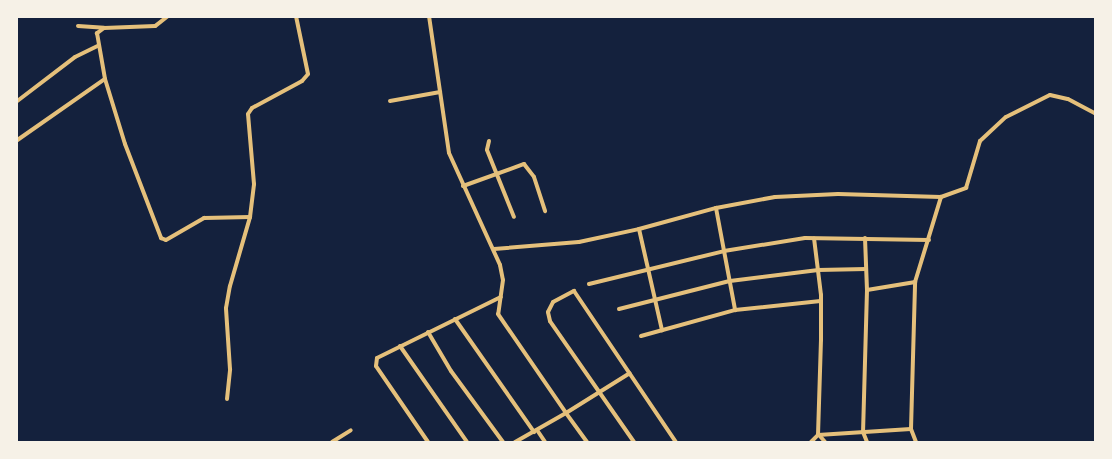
<!DOCTYPE html>
<style>
body{margin:0}
#map{position:relative;width:1112px;height:459px;overflow:hidden;background:#14213d;font-family:Barlow,sans-serif}
div>[style]{position:absolute}
.minor>*{height:4px;margin:-2px;padding:0 2px;transform-origin:2px;border-radius:2px;background:#e5c07b}
span{translate:-50% -50%;white-space:nowrap;text-align:center;line-height:1.15;-webkit-text-stroke:4.5px #f6f1e7;paint-order:stroke}
.frame{position:absolute;inset:0;border:18px solid #f6f1e7;pointer-events:none}
</style>
<div id="map">
<div class="minor">
<div style="left:168px;top:16px;width:16px;rotate:142deg"></div>
<div style="left:155px;top:26px;width:51px;rotate:177.8deg"></div>
<div style="left:104px;top:28px;width:9px;rotate:144deg"></div>
<div style="left:97px;top:33px;width:47px;rotate:80.1deg"></div>
<div style="left:105px;top:79px;width:68px;rotate:72.9deg"></div>
<div style="left:125px;top:144px;width:101px;rotate:69deg"></div>
<div style="left:161px;top:238px;width:5px;rotate:22deg"></div>
<div style="left:166px;top:240px;width:44px;rotate:-30.1deg"></div>
<div style="left:204px;top:218px;width:46px;rotate:-1.2deg"></div>
<div style="left:429px;top:16px;width:138px;rotate:81.7deg"></div>
<div style="left:449px;top:153px;width:123px;rotate:65.5deg"></div>
<div style="left:500px;top:265px;width:15px;rotate:79deg"></div>
<div style="left:503px;top:280px;width:34px;rotate:98deg"></div>
<div style="left:498px;top:314px;width:120px;rotate:55.5deg"></div>
<div style="left:566px;top:413px;width:59px;rotate:150.4deg"></div>
<div style="left:78px;top:26px;width:26px;rotate:4deg"></div>
<div style="left:390px;top:101px;width:51px;rotate:-10.2deg"></div>
<div style="left:16px;top:102px;width:74px;rotate:-37.3deg"></div>
<div style="left:75px;top:57px;width:25px;rotate:-26deg"></div>
<div style="left:16px;top:141px;width:108px;rotate:-34.9deg"></div>
<div style="left:489px;top:141px;width:9px;rotate:103deg"></div>
<div style="left:487px;top:150px;width:72px;rotate:68.1deg"></div>
<div style="left:463px;top:186px;width:65px;rotate:-19.8deg"></div>
<div style="left:524px;top:164px;width:16px;rotate:52deg"></div>
<div style="left:534px;top:177px;width:36px;rotate:72deg"></div>
<div style="left:716px;top:208px;width:104px;rotate:79.4deg"></div>
<div style="left:639px;top:229px;width:104px;rotate:77.2deg"></div>
<div style="left:865px;top:238px;width:52px;rotate:87.8deg"></div>
<div style="left:867px;top:290px;width:142px;rotate:91.6deg"></div>
<div style="left:863px;top:432px;width:11px;rotate:68deg"></div>
<div style="left:494px;top:249px;width:85px;rotate:-4.7deg"></div>
<div style="left:579px;top:242px;width:61px;rotate:-12.2deg"></div>
<div style="left:639px;top:229px;width:80px;rotate:-15.3deg"></div>
<div style="left:716px;top:208px;width:60px;rotate:-10.6deg"></div>
<div style="left:775px;top:197px;width:63px;rotate:-2.7deg"></div>
<div style="left:838px;top:194px;width:103px;rotate:1.7deg"></div>
<div style="left:941px;top:197px;width:27px;rotate:-20deg"></div>
<div style="left:966px;top:188px;width:49px;rotate:-73.4deg"></div>
<div style="left:980px;top:141px;width:35px;rotate:-43deg"></div>
<div style="left:1006px;top:117px;width:49px;rotate:-26.6deg"></div>
<div style="left:1050px;top:95px;width:18px;rotate:13deg"></div>
<div style="left:1068px;top:99px;width:32px;rotate:28deg"></div>
<div style="left:589px;top:284px;width:139px;rotate:-13.7deg"></div>
<div style="left:724px;top:251px;width:82px;rotate:-9.1deg"></div>
<div style="left:805px;top:238px;width:124px;rotate:0.9deg"></div>
<div style="left:867px;top:290px;width:49px;rotate:-9.5deg"></div>
<div style="left:619px;top:309px;width:114px;rotate:-14.2deg"></div>
<div style="left:730px;top:281px;width:89px;rotate:-7.1deg"></div>
<div style="left:818px;top:270px;width:48px;rotate:-1.2deg"></div>
<div style="left:455px;top:319px;width:138px;rotate:55deg"></div>
<div style="left:428px;top:332px;width:45px;rotate:59.5deg"></div>
<div style="left:451px;top:371px;width:88px;rotate:53.8deg"></div>
<div style="left:641px;top:336px;width:98px;rotate:-15.5deg"></div>
<div style="left:735px;top:310px;width:86px;rotate:-6deg"></div>
<div style="left:400px;top:346px;width:117px;rotate:55.1deg"></div>
<div style="left:227px;top:399px;width:30px;rotate:-84deg"></div>
<div style="left:230px;top:369px;width:61px;rotate:-93.8deg"></div>
<div style="left:226px;top:308px;width:22px;rotate:-80deg"></div>
<div style="left:230px;top:286px;width:72px;rotate:-73.8deg"></div>
<div style="left:250px;top:217px;width:33px;rotate:-83deg"></div>
<div style="left:254px;top:184px;width:70px;rotate:-94.9deg"></div>
<div style="left:248px;top:114px;width:7px;rotate:-56deg"></div>
<div style="left:252px;top:108px;width:57px;rotate:-28.4deg"></div>
<div style="left:302px;top:81px;width:9px;rotate:-49deg"></div>
<div style="left:308px;top:74px;width:59px;rotate:-101.7deg"></div>
<div style="left:537px;top:430px;width:14px;rotate:56deg"></div>
<div style="left:818px;top:435px;width:93px;rotate:-3.7deg"></div>
<div style="left:819px;top:435px;width:9px;rotate:49deg"></div>
<div style="left:332px;top:442px;width:22px;rotate:-32deg"></div>
<div style="left:428px;top:442px;width:92px;rotate:-124.4deg"></div>
<div style="left:376px;top:366px;width:8px;rotate:-83deg"></div>
<div style="left:377px;top:358px;width:138px;rotate:-26.2deg"></div>
<div style="left:587px;top:442px;width:36px;rotate:-126deg"></div>
<div style="left:566px;top:413px;width:75px;rotate:-32deg"></div>
<div style="left:634px;top:442px;width:147px;rotate:-124.8deg"></div>
<div style="left:550px;top:321px;width:9px;rotate:-103deg"></div>
<div style="left:548px;top:312px;width:11px;rotate:-63deg"></div>
<div style="left:553px;top:302px;width:24px;rotate:-28deg"></div>
<div style="left:574px;top:291px;width:182px;rotate:56deg"></div>
<div style="left:811px;top:442px;width:10px;rotate:-45deg"></div>
<div style="left:818px;top:435px;width:95px;rotate:-88.2deg"></div>
<div style="left:821px;top:340px;width:45px;rotate:-90deg"></div>
<div style="left:821px;top:295px;width:57px;rotate:-97deg"></div>
<div style="left:916px;top:442px;width:14px;rotate:-111deg"></div>
<div style="left:911px;top:429px;width:147px;rotate:-88.4deg"></div>
<div style="left:915px;top:282px;width:89px;rotate:-73deg"></div>
</div>
<div class="frame"></div>
</div>
